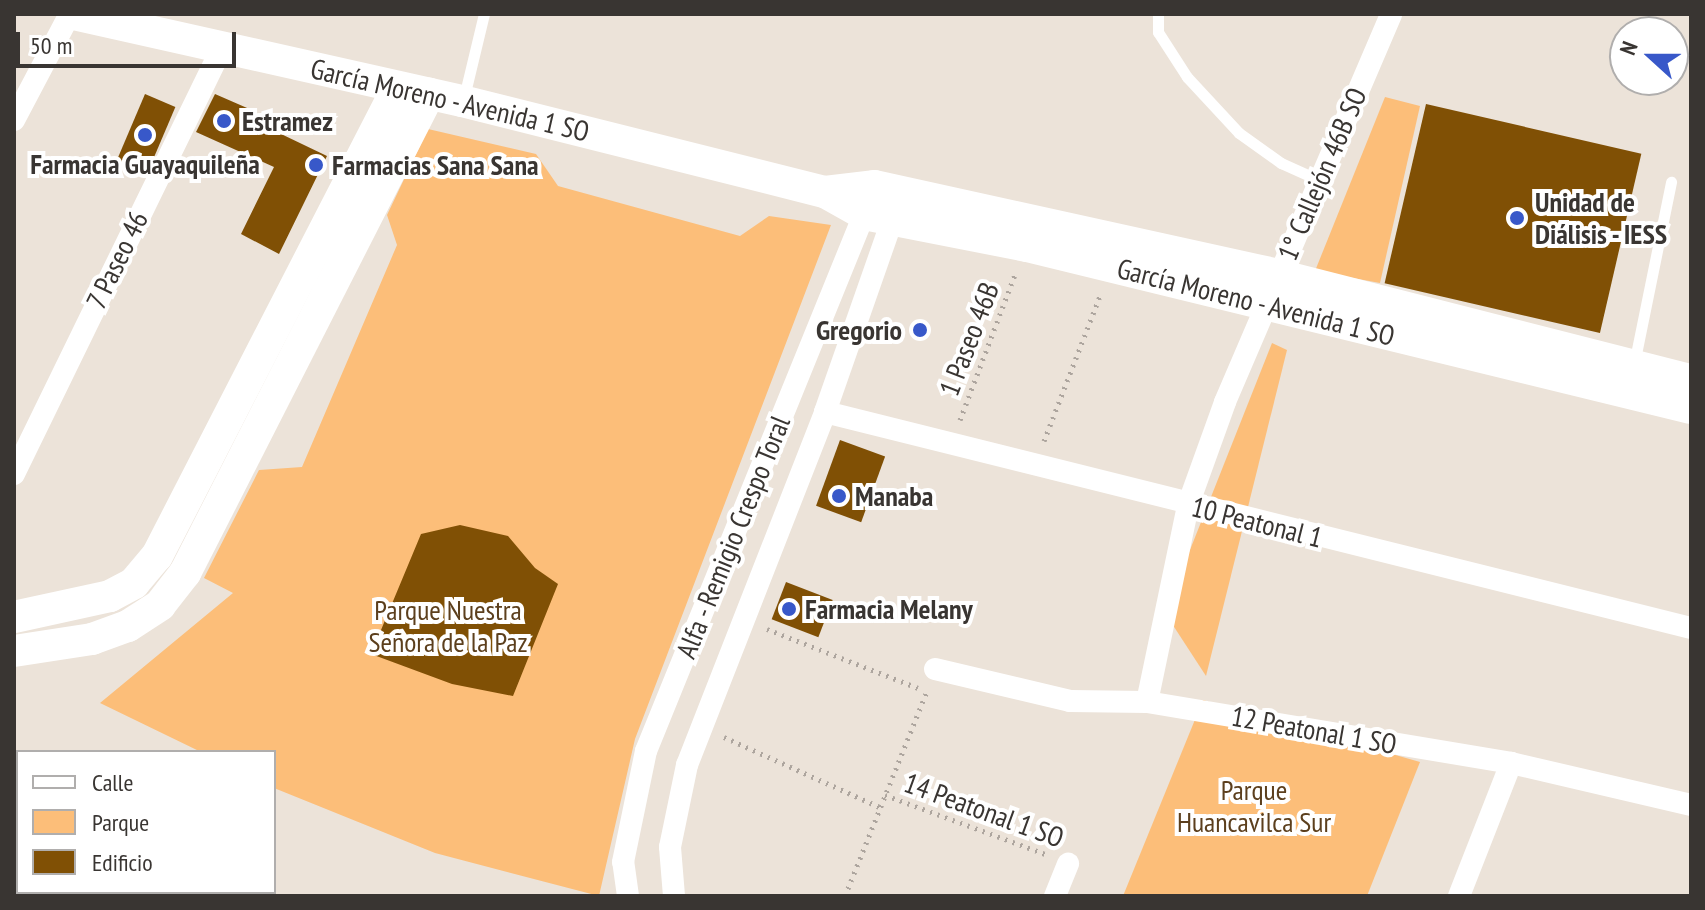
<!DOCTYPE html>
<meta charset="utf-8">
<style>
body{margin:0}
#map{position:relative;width:1705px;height:910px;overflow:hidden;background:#ece3d9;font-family:"PT Sans Narrow",sans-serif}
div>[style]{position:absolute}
.green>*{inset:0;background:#fcbe79}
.building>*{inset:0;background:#805005;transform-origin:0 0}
.path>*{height:5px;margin-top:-2.5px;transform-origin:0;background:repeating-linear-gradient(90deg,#ada59e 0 2px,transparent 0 8px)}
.lane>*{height:11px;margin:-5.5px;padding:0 5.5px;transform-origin:5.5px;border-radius:5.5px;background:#fff}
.street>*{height:22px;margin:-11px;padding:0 11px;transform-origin:11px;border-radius:11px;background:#fff}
.secondary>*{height:32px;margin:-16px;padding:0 16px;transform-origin:16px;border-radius:16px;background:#fff}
.dots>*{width:22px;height:22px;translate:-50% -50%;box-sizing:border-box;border:4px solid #fff;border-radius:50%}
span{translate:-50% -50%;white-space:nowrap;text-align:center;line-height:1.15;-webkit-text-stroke:8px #fff;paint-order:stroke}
.street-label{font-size:28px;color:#393532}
.poi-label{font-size:28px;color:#393532;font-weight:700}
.left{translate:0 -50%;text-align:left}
.right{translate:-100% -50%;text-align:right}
.park-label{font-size:28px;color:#5c3f1d}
.frame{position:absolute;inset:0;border:16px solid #393532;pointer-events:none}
.legend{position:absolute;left:16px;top:750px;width:260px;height:144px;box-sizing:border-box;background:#fff;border:2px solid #b0aead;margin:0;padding:10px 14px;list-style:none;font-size:24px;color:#393532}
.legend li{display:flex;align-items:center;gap:16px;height:40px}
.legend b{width:40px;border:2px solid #b0aead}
.north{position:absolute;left:1609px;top:16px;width:80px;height:80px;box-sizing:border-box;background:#fff;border:2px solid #b0aead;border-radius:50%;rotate:291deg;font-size:22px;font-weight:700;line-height:32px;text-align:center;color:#393532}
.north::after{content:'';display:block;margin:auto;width:28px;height:36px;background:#3858c9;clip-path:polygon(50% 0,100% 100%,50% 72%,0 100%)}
.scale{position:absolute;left:16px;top:32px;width:220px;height:36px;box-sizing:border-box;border:4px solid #393532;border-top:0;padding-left:10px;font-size:24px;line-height:28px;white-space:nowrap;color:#393532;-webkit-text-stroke:6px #fff;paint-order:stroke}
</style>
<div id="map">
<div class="green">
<div style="clip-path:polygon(1385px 97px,1420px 106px,1380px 283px,1315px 271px)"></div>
<div style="clip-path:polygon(428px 129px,536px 154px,558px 186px,740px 236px,769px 216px,831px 225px,635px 739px,599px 896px,435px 853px,274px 788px,274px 752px,201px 752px,100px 703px,233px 593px,204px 578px,259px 470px,302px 467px,397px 245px,387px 215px)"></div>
<div style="clip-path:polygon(1272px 343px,1287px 350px,1206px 676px,1165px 613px)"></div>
<div style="clip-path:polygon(1203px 700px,1420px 762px,1367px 896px,1123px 896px)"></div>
</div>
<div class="building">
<div style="left:145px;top:94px;width:33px;height:74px;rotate:23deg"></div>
<div style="clip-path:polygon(215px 94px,254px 111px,250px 119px,327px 156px,279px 254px,241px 234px,274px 167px,196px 132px)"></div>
<div style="left:1426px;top:104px;width:221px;height:184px;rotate:13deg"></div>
<div style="left:840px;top:440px;width:48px;height:70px;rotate:20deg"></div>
<div style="clip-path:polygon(460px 525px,508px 536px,535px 568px,558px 584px,513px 696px,452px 684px,371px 654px,421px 534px)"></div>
<div style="left:786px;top:582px;width:50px;height:40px;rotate:21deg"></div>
</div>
<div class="path">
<div style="left:960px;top:420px;width:158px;rotate:-69.3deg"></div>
<div style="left:1044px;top:441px;width:159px;rotate:-68.9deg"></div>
<div style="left:767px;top:629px;width:162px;rotate:21.3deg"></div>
<div style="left:724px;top:737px;width:171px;rotate:24.2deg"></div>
<div style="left:885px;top:795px;width:171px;rotate:20.2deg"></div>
<div style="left:845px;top:896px;width:219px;rotate:-68.2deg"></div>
</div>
<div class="lane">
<div style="left:1158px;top:14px;width:18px;rotate:90deg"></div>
<div style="left:1158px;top:32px;width:54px;rotate:57.2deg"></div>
<div style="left:1187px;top:77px;width:76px;rotate:47.1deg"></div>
<div style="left:1239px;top:133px;width:52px;rotate:35.5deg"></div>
<div style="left:1281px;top:163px;width:42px;rotate:24.1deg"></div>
<div style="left:464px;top:97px;width:85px;rotate:-76.5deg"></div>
<div style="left:1634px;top:364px;width:186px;rotate:-78.5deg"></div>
</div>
<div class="street">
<div style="left:14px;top:120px;width:120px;rotate:-62.2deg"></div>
<div style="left:825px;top:412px;width:893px;rotate:14.01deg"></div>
<div style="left:14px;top:474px;width:475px;rotate:-64deg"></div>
<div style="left:935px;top:669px;width:139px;rotate:13.3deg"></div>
<div style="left:1070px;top:701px;width:77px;rotate:0.7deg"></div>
<div style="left:1147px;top:702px;width:369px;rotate:9.5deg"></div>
<div style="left:1511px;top:763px;width:185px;rotate:13.1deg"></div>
<div style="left:1147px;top:702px;width:201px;rotate:-78.2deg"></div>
<div style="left:1188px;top:505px;width:109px;rotate:-70.2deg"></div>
<div style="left:1225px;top:402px;width:422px;rotate:-66.8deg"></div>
<div style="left:628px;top:896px;width:34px;rotate:-98deg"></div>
<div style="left:623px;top:862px;width:113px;rotate:-78.3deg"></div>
<div style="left:646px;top:751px;width:593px;rotate:-67.89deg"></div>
<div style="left:674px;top:896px;width:49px;rotate:-94.7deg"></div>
<div style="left:670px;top:847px;width:84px;rotate:-78.3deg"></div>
<div style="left:687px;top:765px;width:379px;rotate:-68.6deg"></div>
<div style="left:825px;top:412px;width:215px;rotate:-70.7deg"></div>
<div style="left:1055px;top:896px;width:35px;rotate:-68deg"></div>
<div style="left:1459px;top:896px;width:143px;rotate:-68.6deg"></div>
</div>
<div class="secondary">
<div style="left:73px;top:14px;width:399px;rotate:12.6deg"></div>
<div style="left:462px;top:101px;width:374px;rotate:14.1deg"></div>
<div style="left:825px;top:192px;width:45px;rotate:29.4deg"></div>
<div style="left:864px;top:214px;width:166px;rotate:11.1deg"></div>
<div style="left:1027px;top:246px;width:683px;rotate:13.71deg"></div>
<div style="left:825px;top:192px;width:49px;rotate:-7deg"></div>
<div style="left:874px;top:186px;width:414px;rotate:12.4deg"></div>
<div style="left:1278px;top:275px;width:426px;rotate:14.3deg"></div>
<div style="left:14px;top:617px;width:98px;rotate:-12.3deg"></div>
<div style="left:110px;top:596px;width:27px;rotate:-28deg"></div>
<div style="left:134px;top:583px;width:35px;rotate:-50deg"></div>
<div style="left:157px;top:556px;width:527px;rotate:-62.8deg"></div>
<div style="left:14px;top:651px;width:79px;rotate:-8.7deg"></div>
<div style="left:92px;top:639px;width:38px;rotate:-20deg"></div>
<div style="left:128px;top:626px;width:38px;rotate:-33deg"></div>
<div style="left:160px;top:605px;width:41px;rotate:-52deg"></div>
<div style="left:185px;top:573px;width:538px;rotate:-63.01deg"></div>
</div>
<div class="dots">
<div style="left:224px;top:121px;background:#3858c9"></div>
<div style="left:145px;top:135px;background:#3858c9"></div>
<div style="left:316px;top:165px;background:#3858c9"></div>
<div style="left:1517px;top:218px;background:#3858c9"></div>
<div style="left:920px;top:330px;background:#3858c9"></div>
<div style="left:839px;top:496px;background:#3858c9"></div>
<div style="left:789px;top:609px;background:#3858c9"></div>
</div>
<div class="street-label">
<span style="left:450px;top:100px;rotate:13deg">García Moreno - Avenida 1 SO</span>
<span style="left:1322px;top:174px;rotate:-67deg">1° Callejón 46B SO</span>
<span style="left:117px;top:260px;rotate:-64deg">7 Paseo 46</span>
<span style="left:1256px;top:302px;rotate:14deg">García Moreno - Avenida 1 SO</span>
<span style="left:969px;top:339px;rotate:-69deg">1 Paseo 46B</span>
<span style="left:1257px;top:522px;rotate:14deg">10 Peatonal 1</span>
<span style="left:733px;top:537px;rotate:-68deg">Alfa - Remigio Crespo Toral</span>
<span style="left:1314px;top:730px;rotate:10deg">12 Peatonal 1 SO</span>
<span style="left:984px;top:810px;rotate:20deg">14 Peatonal 1 SO</span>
</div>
<div class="poi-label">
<span class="left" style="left:242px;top:121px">Estramez</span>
<span style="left:145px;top:164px">Farmacia Guayaquileña</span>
<span class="left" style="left:332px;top:165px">Farmacias Sana Sana</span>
<span class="left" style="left:1535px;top:218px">Unidad de<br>Diálisis - IESS</span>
<span class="right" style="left:902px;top:330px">Gregorio</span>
<span class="left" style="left:855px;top:496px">Manaba</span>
<span class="left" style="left:805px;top:609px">Farmacia Melany</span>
</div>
<div class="park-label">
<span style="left:448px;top:626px">Parque Nuestra<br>Señora de la Paz</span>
<span style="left:1254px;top:806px">Parque<br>Huancavilca Sur</span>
</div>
<div class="frame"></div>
<ul class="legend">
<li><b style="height:10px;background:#fff"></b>Calle</li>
<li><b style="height:22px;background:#fcbe79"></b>Parque</li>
<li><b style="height:22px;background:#805005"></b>Edificio</li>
</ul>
<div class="north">N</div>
<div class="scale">50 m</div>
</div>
